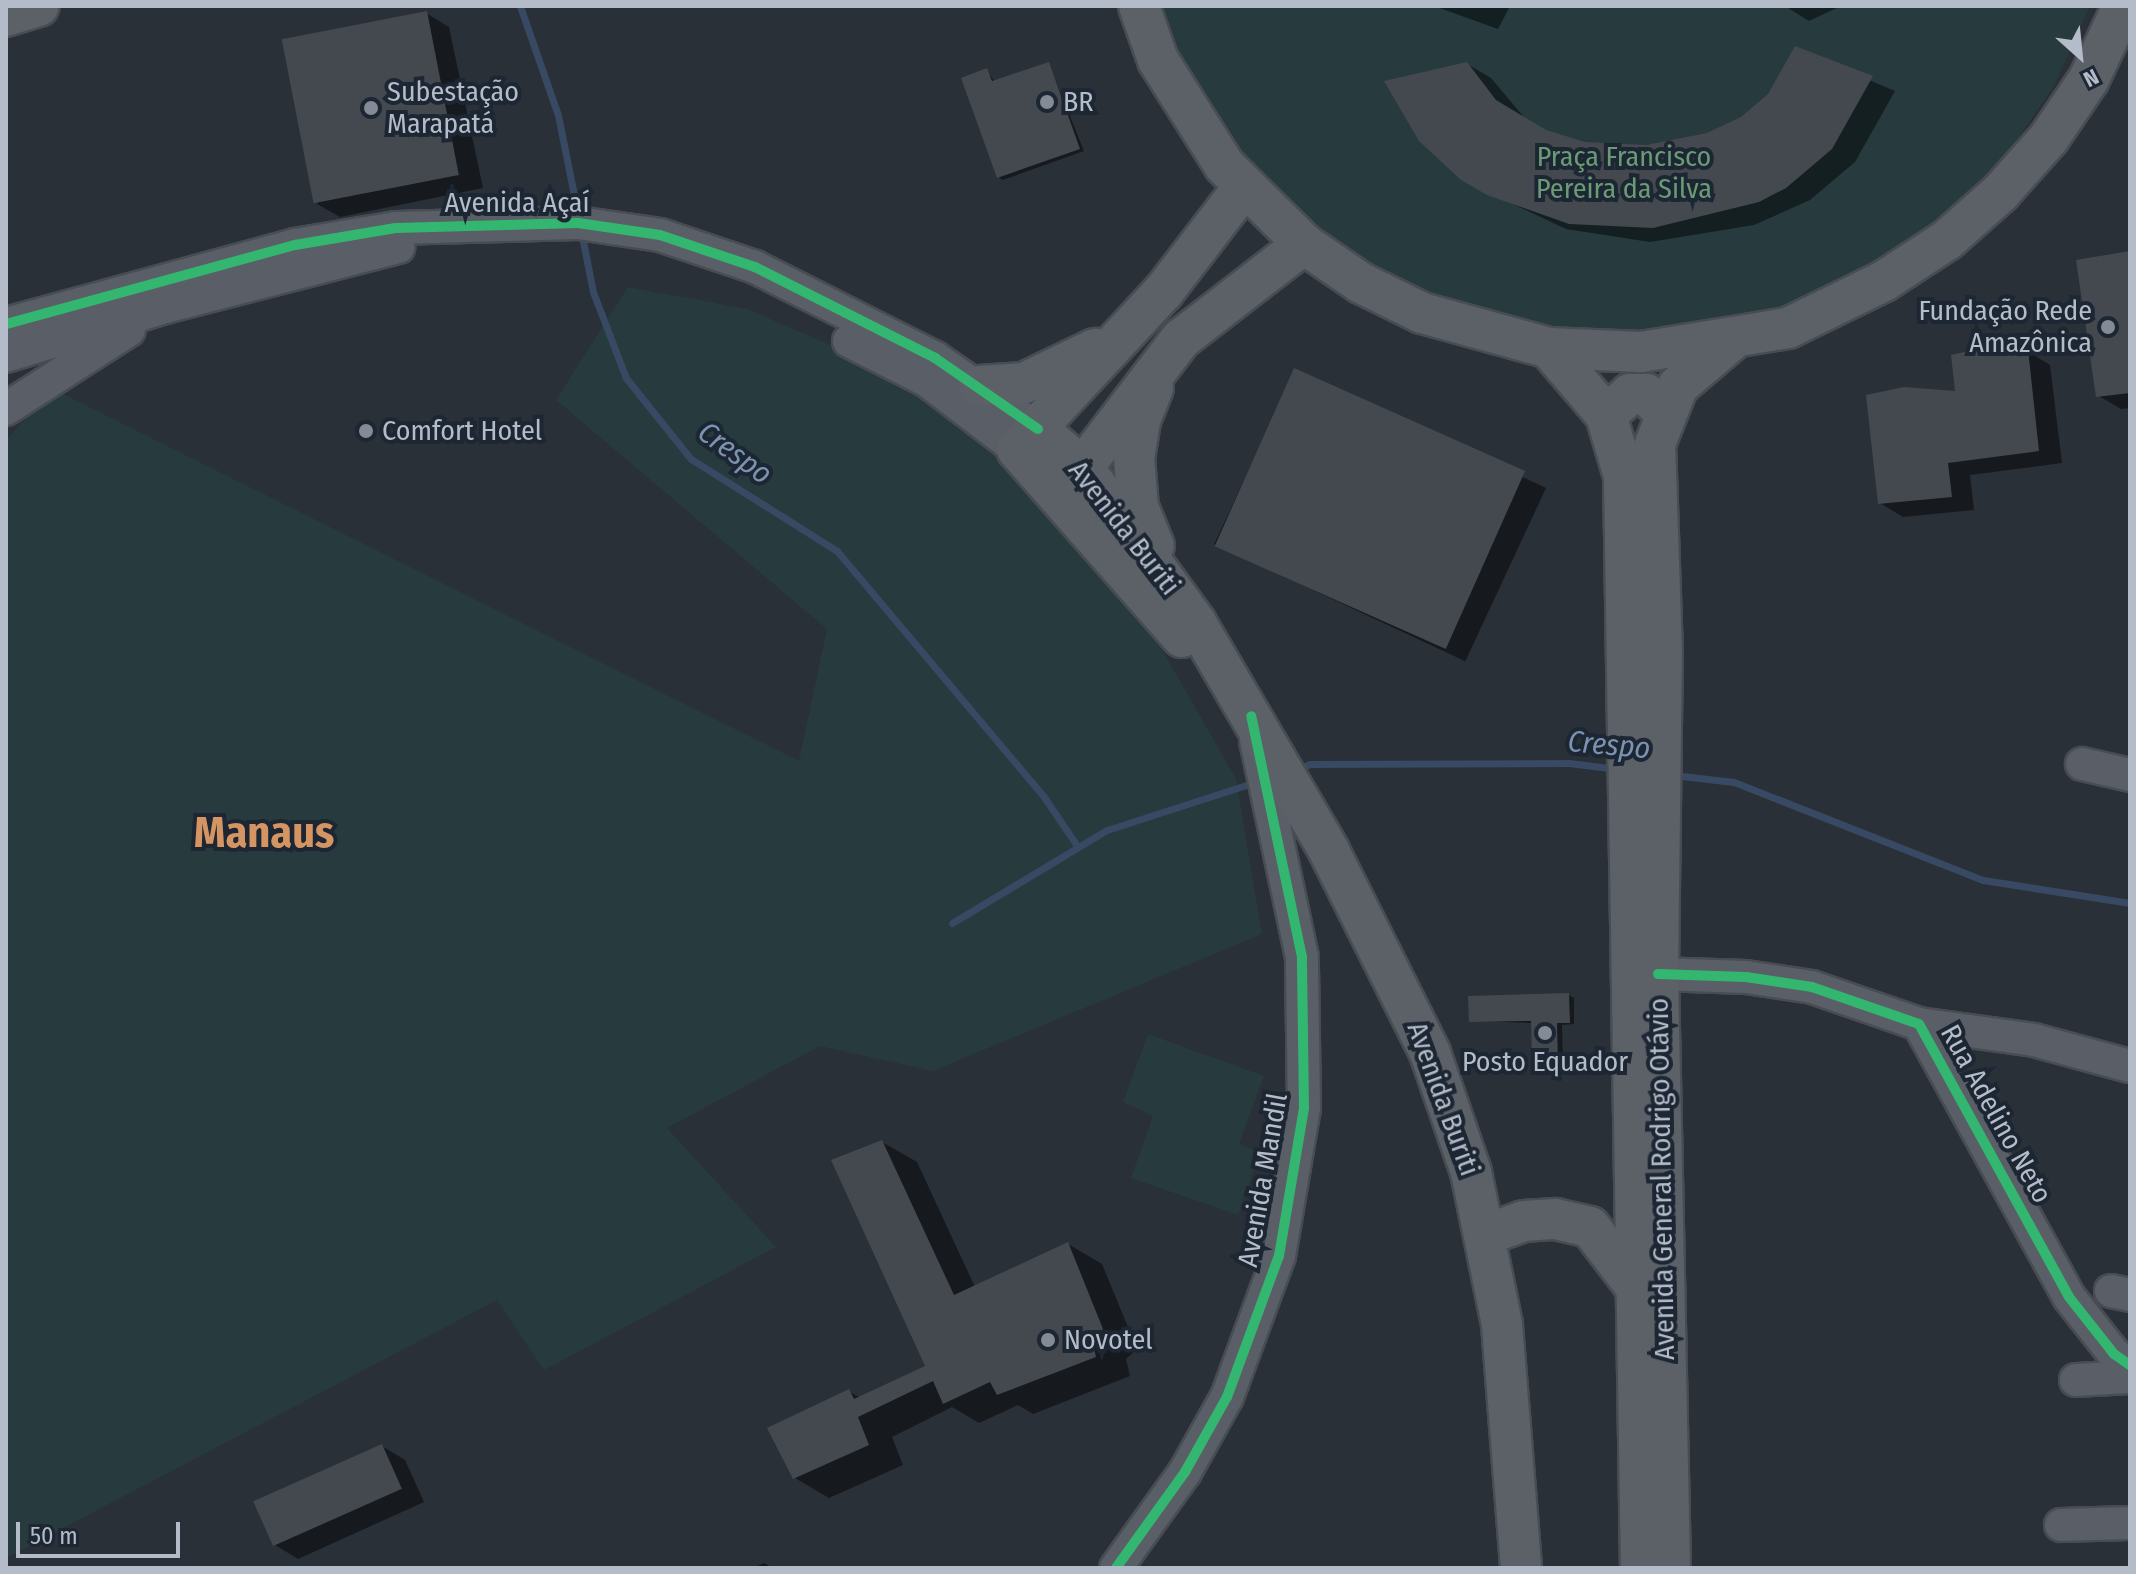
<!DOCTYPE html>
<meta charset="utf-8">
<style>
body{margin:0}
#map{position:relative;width:2136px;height:1574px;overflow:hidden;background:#2a3038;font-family:"Fira Sans Condensed",sans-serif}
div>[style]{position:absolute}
.green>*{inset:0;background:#273a3e}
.shadow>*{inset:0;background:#0007;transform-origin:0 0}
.stream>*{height:7px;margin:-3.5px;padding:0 3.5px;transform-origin:3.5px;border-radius:3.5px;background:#384963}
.building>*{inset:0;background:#444950;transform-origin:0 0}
.roads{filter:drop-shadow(2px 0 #484c53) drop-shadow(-2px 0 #484c53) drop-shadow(0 2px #484c53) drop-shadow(0 -2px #484c53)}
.minor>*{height:32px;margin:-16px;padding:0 16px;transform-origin:16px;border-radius:16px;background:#5a5e66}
.major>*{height:40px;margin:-20px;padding:0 20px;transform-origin:20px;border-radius:20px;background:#5c6168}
.cycleway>*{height:10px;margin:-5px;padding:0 5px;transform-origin:5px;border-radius:5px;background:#33b770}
.dots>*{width:22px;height:22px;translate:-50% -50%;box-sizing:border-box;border:4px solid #1d2633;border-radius:50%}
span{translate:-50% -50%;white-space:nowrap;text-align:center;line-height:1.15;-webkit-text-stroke:8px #1d2633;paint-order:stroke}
.poi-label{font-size:28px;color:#b4bcc9}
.left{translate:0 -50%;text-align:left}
.right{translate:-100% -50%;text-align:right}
.park-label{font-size:28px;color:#6b9a76}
.street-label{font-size:28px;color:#b4bcc9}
.water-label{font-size:30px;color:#7c92b1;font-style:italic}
.town-label{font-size:44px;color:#d59563;font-weight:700}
.frame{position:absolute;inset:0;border:8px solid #b4bcc9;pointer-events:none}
.north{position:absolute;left:2040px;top:16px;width:80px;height:80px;-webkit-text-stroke:6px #1d2633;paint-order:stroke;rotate:153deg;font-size:22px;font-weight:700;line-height:32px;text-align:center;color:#b4bcc9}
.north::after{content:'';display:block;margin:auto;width:28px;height:36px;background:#b4bcc9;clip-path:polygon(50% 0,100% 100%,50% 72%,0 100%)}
.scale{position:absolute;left:16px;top:1522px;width:164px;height:36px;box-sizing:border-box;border:4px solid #b4bcc9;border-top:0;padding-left:10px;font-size:24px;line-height:28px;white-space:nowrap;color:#b4bcc9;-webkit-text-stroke:6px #1d2633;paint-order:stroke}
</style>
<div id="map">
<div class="green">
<div style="clip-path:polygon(1158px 6px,2090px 6px,2053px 88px,2003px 160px,1941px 223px,1868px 274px,1788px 311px,1703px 333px,1527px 330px,1443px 306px,1364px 267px,1293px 214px,1234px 150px,1186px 76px)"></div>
<div style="clip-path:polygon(628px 287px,747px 309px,900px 375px,1024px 474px,1147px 623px,1236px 779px,1262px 934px,933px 1071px,820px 1046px,667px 1128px,776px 1247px,544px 1370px,497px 1300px,6px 1558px,6px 440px,53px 389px,799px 761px,827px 629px,556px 400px)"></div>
<div style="clip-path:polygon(1148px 1034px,1264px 1076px,1239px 1144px,1260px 1152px,1238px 1215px,1131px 1178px,1153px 1116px,1123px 1102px)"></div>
</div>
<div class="shadow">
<div style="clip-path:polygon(1434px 6px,1510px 6px,1498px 29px)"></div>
<div style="clip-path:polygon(1785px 6px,1841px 6px,1809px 21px)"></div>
<div style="clip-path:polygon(426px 13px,449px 27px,483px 188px,340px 217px,317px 204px)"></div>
<div style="clip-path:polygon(1796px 49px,1895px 91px,1855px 162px,1810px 200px,1754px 225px,1650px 242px,1566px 229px,1487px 192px,1467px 64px,1491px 78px,1529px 123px,1565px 139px,1606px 147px,1666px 144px,1708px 135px,1742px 119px,1770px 95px)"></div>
<div style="clip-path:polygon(1049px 64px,1084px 151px,1003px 180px,998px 177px,987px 71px,995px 82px)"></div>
<div style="clip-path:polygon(2130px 256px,2130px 408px,2121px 409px,2097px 395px)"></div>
<div style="clip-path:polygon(2027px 351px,2050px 365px,2062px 463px,1970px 475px,1974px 510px,1903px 517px,1880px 503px,1957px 394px)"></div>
<div style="left:1295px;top:371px;width:277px;height:191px;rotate:25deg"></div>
<div style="clip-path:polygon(1569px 995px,1574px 998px,1574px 1024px,1562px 1025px,1563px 1063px,1534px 1060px,1533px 1023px,1471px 1021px)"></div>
<div style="clip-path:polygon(882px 1142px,917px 1162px,975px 1287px,1068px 1244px,1102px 1264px,1137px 1349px,1126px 1359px,1130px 1376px,1033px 1414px,1018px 1405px,979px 1423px,952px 1407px,892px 1437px,903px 1465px,829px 1498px,795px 1478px,848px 1391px,861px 1398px,928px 1367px)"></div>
<div style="clip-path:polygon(382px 1446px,405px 1460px,424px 1502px,298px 1559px,275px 1545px)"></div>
<div style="clip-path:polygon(764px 1563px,773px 1568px,753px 1568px)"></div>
</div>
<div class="stream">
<div style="left:520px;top:6px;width:115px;rotate:70.8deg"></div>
<div style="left:558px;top:115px;width:102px;rotate:78.7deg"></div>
<div style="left:581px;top:231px;width:62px;rotate:78.9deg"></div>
<div style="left:593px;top:292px;width:92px;rotate:69deg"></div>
<div style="left:626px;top:378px;width:104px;rotate:51.3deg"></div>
<div style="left:691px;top:459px;width:173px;rotate:32.2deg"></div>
<div style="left:837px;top:551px;width:322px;rotate:49.9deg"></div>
<div style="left:1044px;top:797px;width:60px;rotate:55.8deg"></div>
<div style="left:1295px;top:769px;width:16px;rotate:-18deg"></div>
<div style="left:1310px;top:764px;width:259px;rotate:-0.2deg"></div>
<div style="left:1569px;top:763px;width:48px;rotate:7.1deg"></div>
<div style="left:1673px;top:775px;width:61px;rotate:6.5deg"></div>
<div style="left:1734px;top:782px;width:268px;rotate:21.5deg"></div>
<div style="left:1983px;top:880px;width:149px;rotate:8.9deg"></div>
<div style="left:952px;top:923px;width:181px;rotate:-31deg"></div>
<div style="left:1107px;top:830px;width:157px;rotate:-17.9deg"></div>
</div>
<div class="building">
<div style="left:427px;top:11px;width:167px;height:148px;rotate:79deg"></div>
<div style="clip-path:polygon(1795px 46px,1873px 76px,1832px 149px,1786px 188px,1759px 202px,1653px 228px,1569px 224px,1487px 195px,1461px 180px,1419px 141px,1384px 81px,1467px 62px,1496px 100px,1546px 130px,1585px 142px,1646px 145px,1707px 133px,1741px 117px,1768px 94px)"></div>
<div style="clip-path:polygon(1049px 62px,1080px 149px,997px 178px,961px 78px,987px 68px,992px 81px)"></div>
<div style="clip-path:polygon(2130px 251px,2130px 393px,2096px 397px,2076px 260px)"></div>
<div style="clip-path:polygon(1991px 346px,2028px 349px,2039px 451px,1948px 463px,1952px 497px,1878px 504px,1866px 395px,1904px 387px,1955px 391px,1951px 355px)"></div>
<div style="left:1294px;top:368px;width:253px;height:195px;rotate:24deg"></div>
<div style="clip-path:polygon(1569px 993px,1570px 1023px,1557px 1023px,1558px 1061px,1532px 1062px,1531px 1021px,1469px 1022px,1468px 996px)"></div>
<div style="clip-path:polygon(882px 1140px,954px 1295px,1068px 1242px,1103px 1329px,1092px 1339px,1096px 1357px,997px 1395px,990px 1382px,943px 1404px,933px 1381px,858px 1417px,869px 1445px,793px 1479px,767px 1428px,849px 1389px,854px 1399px,925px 1366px,831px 1160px)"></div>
<div style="left:382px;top:1444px;width:49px;height:141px;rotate:66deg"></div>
</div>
<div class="roads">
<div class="minor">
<div style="left:6px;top:324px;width:300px;rotate:-15.3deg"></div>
<div style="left:295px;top:245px;width:102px;rotate:-9.6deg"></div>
<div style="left:396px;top:228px;width:182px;rotate:-1.6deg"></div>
<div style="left:578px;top:223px;width:83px;rotate:8.3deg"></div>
<div style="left:660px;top:235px;width:100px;rotate:18.6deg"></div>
<div style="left:755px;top:267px;width:202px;rotate:26.8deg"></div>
<div style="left:935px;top:358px;width:125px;rotate:34.6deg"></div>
<div style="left:849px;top:341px;width:86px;rotate:26.9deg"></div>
<div style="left:926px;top:380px;width:114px;rotate:37.2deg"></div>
<div style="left:6px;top:356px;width:166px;rotate:-17.1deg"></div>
<div style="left:165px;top:307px;width:241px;rotate:-14.4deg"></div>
<div style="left:6px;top:409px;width:146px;rotate:-32.7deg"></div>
<div style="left:2082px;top:764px;width:49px;rotate:12.9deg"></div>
<div style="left:1658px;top:974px;width:88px;rotate:2deg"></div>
<div style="left:1746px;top:977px;width:67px;rotate:8.6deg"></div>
<div style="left:1812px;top:987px;width:113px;rotate:19.1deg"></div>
<div style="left:1919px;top:1024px;width:311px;rotate:61.2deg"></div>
<div style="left:2069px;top:1297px;width:73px;rotate:51.7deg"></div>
<div style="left:2114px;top:1354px;width:19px;rotate:35deg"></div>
<div style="left:1919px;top:1024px;width:116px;rotate:7.9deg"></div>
<div style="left:2034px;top:1040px;width:99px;rotate:15.2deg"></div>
<div style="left:2111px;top:1291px;width:19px;rotate:12deg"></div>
<div style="left:2076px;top:1380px;width:54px;rotate:-3.2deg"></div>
<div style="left:2061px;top:1525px;width:69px;rotate:-1.7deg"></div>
<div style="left:1116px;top:1568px;width:118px;rotate:-54.3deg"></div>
<div style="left:1185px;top:1472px;width:86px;rotate:-60.8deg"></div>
<div style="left:1227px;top:1397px;width:150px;rotate:-69.8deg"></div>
<div style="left:1279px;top:1256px;width:150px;rotate:-80.4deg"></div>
<div style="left:1304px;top:1108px;width:151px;rotate:-90.8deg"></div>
<div style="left:1302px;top:957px;width:221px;rotate:-102deg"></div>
</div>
<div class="major">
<div style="left:1139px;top:6px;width:57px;rotate:70.6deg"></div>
<div style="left:1158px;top:60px;width:124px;rotate:57.8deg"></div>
<div style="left:1224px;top:165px;width:112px;rotate:44.6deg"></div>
<div style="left:1304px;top:244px;width:69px;rotate:34.4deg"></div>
<div style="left:1361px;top:283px;width:68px;rotate:26.2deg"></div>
<div style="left:1422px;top:313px;width:132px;rotate:15.4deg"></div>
<div style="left:1549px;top:348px;width:92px;rotate:2.5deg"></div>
<div style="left:1641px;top:352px;width:149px;rotate:-9.3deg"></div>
<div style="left:1788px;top:328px;width:107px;rotate:-26.1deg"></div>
<div style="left:1884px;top:281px;width:75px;rotate:-33.1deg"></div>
<div style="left:1947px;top:240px;width:72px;rotate:-41.6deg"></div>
<div style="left:2001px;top:192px;width:72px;rotate:-48.4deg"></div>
<div style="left:2049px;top:138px;width:71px;rotate:-55.9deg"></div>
<div style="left:2089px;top:79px;width:81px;rotate:-65deg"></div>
<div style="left:6px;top:16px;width:34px;rotate:-17deg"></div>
<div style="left:1549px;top:348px;width:88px;rotate:49.6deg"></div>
<div style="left:1606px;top:415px;width:64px;rotate:73.6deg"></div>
<div style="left:1624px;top:476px;width:1092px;rotate:89.11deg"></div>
<div style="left:979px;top:386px;width:45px;rotate:-3.8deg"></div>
<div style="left:1024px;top:383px;width:79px;rotate:-25.6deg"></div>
<div style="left:1153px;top:388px;width:35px;rotate:112deg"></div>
<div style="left:1140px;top:421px;width:36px;rotate:99deg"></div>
<div style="left:1134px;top:457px;width:50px;rotate:85.4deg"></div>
<div style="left:1138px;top:507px;width:42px;rotate:67.7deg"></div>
<div style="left:1606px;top:415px;width:32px;rotate:-41deg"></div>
<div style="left:1630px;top:394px;width:16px"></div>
<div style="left:1646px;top:394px;width:25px;rotate:45deg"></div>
<div style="left:1038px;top:429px;width:62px;rotate:41.1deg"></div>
<div style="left:1085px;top:470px;width:189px;rotate:54deg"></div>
<div style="left:1196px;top:623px;width:264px;rotate:59.7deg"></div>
<div style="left:1329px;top:851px;width:226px;rotate:63.4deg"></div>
<div style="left:1430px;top:1053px;width:126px;rotate:71deg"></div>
<div style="left:1471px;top:1172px;width:156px;rotate:78.5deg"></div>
<div style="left:1502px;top:1325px;width:244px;rotate:85.5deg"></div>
<div style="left:1067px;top:488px;width:188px;rotate:-52.6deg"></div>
<div style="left:1181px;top:339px;width:155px;rotate:-37.7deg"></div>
<div style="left:1182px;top:637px;width:250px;rotate:-131.3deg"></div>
<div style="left:1017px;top:449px;width:216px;rotate:-47.1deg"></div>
<div style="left:1164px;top:291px;width:130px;rotate:-52.5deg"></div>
<div style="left:1485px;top:1235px;width:41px;rotate:-19.7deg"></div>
<div style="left:1524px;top:1221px;width:31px;rotate:-4deg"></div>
<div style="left:1555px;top:1219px;width:36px;rotate:13deg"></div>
<div style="left:1590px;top:1227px;width:74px;rotate:52.7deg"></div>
<div style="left:1670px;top:1568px;width:594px;rotate:-91.16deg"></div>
<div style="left:1658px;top:974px;width:321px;rotate:-89.3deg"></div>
<div style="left:1662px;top:653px;width:209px;rotate:-91.9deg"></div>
<div style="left:1655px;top:444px;width:62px;rotate:-68.4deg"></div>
<div style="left:1678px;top:386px;width:71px;rotate:-40.4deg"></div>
</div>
</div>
<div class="cycleway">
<div style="left:6px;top:324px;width:300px;rotate:-15.3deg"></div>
<div style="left:295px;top:245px;width:102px;rotate:-9.6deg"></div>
<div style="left:396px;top:228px;width:182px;rotate:-1.6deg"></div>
<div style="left:578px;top:223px;width:83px;rotate:8.3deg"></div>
<div style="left:660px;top:235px;width:100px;rotate:18.6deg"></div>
<div style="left:755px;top:267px;width:202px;rotate:26.8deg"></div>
<div style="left:935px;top:358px;width:125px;rotate:34.6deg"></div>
<div style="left:1658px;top:974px;width:88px;rotate:2deg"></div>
<div style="left:1746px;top:977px;width:67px;rotate:8.6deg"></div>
<div style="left:1812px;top:987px;width:113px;rotate:19.1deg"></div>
<div style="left:1919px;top:1024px;width:311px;rotate:61.2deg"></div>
<div style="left:2069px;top:1297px;width:73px;rotate:51.7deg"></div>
<div style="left:2114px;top:1354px;width:19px;rotate:35deg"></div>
<div style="left:1116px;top:1568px;width:118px;rotate:-54.3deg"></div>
<div style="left:1185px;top:1472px;width:86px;rotate:-60.8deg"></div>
<div style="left:1227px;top:1397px;width:150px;rotate:-69.8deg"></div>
<div style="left:1279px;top:1256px;width:150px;rotate:-80.4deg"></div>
<div style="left:1304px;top:1108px;width:151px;rotate:-90.8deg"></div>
<div style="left:1302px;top:957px;width:246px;rotate:-101.9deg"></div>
</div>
<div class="dots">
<div style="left:1047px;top:102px;background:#848b96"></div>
<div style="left:371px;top:108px;background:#848b96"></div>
<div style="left:2108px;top:327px;background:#848b96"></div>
<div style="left:366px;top:431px;background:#848b96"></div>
<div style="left:1545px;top:1033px;background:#848b96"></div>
<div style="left:1048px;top:1340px;background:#848b96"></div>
</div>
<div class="poi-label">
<span class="left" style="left:387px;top:108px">Subestação<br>Marapatá</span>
<span class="left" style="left:1063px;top:102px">BR</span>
<span class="right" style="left:2092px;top:327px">Fundação Rede<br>Amazônica</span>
<span class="left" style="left:382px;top:431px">Comfort Hotel</span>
<span style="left:1545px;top:1062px">Posto Equador</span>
<span class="left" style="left:1064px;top:1340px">Novotel</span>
</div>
<div class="park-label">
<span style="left:1624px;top:173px">Praça Francisco<br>Pereira da Silva</span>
</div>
<div class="street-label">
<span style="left:517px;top:203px">Avenida Açaí</span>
<span style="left:1124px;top:528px;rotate:52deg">Avenida Buriti</span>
<span style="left:1443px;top:1099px;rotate:70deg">Avenida Buriti</span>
<span style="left:1996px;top:1114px;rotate:61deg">Rua Adelino Neto</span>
<span style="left:1662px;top:1179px;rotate:-91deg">Avenida General Rodrigo Otávio</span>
<span style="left:1263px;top:1180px;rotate:-80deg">Avenida Mandil</span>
</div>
<div class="water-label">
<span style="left:735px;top:453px;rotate:36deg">Crespo</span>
<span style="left:1609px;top:745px;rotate:5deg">Crespo</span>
</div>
<div class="town-label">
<span style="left:264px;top:833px">Manaus</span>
</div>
<div class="frame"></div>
<div class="north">N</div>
<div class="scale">50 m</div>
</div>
